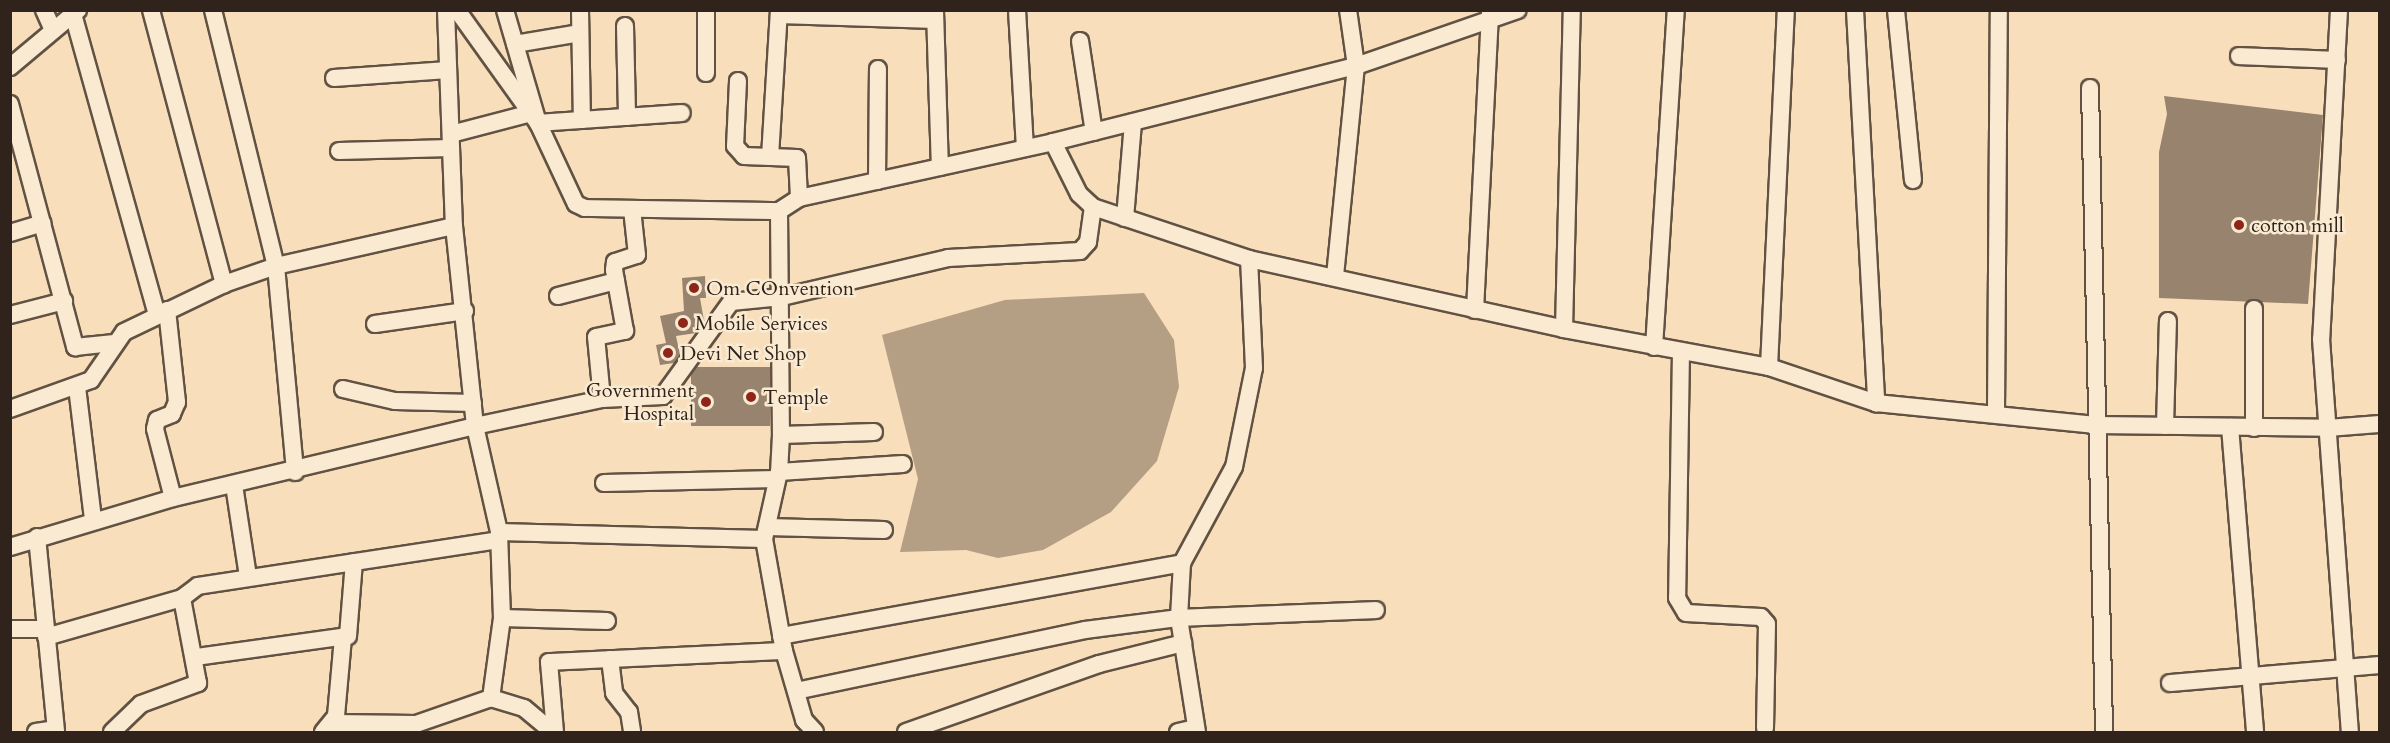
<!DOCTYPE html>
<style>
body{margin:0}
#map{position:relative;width:2390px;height:743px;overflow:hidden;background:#f8deba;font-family:Cardo,serif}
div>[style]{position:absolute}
.water>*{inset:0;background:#b49e84}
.building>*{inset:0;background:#98846e;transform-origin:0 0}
.roads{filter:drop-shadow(2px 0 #615243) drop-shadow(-2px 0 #615243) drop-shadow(0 2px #615243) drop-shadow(0 -2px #615243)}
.minor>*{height:16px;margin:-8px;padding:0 8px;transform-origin:8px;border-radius:8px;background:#faead2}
.dots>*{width:16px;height:16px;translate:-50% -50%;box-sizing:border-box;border:3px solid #faead2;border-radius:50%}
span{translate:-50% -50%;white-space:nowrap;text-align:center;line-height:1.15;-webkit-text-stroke:5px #faead2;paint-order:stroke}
.poi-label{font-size:20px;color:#2f231b}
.left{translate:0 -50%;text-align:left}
.right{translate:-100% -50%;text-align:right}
.frame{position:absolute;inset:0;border:12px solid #2f231b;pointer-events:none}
</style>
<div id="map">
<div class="water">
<div style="clip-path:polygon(1144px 293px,1174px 340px,1179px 387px,1157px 461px,1111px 512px,1043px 550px,998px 558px,966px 550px,900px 552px,918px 479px,882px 335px,1005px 300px)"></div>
</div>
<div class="building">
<div style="clip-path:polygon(2164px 96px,2323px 115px,2308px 304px,2159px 298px,2159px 152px,2167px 114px)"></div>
<div style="clip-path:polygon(705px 276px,706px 298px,700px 298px,704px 321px,696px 333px,676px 336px,680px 355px,674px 363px,660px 365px,656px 345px,666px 343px,660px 316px,684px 311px,682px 278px)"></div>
<div style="left:770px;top:367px;width:59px;height:79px;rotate:90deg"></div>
</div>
<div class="roads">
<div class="minor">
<div style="left:44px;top:10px;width:20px;rotate:66deg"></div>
<div style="left:151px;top:10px;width:284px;rotate:75.1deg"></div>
<div style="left:213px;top:10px;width:264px;rotate:76.2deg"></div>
<div style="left:276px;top:266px;width:207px;rotate:84.7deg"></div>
<div style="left:446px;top:10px;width:216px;rotate:87.9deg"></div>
<div style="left:454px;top:226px;width:201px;rotate:84deg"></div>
<div style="left:475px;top:426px;width:109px;rotate:77.2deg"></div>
<div style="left:499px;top:532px;width:86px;rotate:88deg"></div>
<div style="left:502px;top:618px;width:81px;rotate:97.8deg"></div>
<div style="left:491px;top:698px;width:34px;rotate:17deg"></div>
<div style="left:524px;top:708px;width:38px;rotate:40deg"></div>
<div style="left:457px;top:10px;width:139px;rotate:54.4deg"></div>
<div style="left:538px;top:123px;width:89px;rotate:64.9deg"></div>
<div style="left:576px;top:204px;width:10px;rotate:24deg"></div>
<div style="left:585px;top:208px;width:194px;rotate:0.9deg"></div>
<div style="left:779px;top:211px;width:224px;rotate:89.5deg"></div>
<div style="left:781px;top:435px;width:37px;rotate:93deg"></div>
<div style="left:779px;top:472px;width:69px;rotate:102.6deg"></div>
<div style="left:764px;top:539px;width:114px;rotate:79.9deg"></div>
<div style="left:784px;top:651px;width:72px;rotate:73.8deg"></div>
<div style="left:804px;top:720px;width:16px;rotate:47deg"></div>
<div style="left:505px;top:10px;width:118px;rotate:73.7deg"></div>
<div style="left:538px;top:123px;width:144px;rotate:-4deg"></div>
<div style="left:580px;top:10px;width:110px;rotate:89deg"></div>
<div style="left:706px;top:10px;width:63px;rotate:90deg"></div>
<div style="left:1017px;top:10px;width:138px;rotate:86.7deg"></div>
<div style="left:1855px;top:10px;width:394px;rotate:86.9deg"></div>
<div style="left:1896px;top:10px;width:171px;rotate:84.3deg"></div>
<div style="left:2339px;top:10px;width:329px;rotate:93.1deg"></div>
<div style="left:2321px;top:339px;width:394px;rotate:85.8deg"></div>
<div style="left:935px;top:11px;width:156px;rotate:88.2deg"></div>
<div style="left:73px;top:14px;width:312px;rotate:74.4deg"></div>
<div style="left:779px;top:15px;width:156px;rotate:1.8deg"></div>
<div style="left:625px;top:26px;width:91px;rotate:88.7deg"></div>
<div style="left:1080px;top:41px;width:92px;rotate:81.3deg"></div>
<div style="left:515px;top:44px;width:66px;rotate:-9.6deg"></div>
<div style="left:2239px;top:56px;width:98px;rotate:2.3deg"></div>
<div style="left:10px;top:67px;width:89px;rotate:-40deg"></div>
<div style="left:334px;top:78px;width:114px;rotate:-4deg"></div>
<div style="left:738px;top:81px;width:65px;rotate:92.6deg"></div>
<div style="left:735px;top:146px;width:13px;rotate:48deg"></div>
<div style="left:744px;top:156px;width:53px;rotate:2.2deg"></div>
<div style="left:797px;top:158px;width:40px;rotate:87.1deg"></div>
<div style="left:2090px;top:88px;width:644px;rotate:88.75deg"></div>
<div style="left:10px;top:104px;width:252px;rotate:75deg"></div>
<div style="left:75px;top:347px;width:37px;rotate:-6deg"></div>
<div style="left:451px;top:134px;width:83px;rotate:-14.7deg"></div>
<div style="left:1053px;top:142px;width:58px;rotate:63.4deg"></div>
<div style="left:1079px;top:194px;width:19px;rotate:43deg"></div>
<div style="left:1093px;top:207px;width:164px;rotate:18.4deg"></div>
<div style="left:1249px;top:259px;width:323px;rotate:12.5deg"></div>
<div style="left:1564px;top:329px;width:208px;rotate:10.5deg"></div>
<div style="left:1769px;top:367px;width:113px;rotate:18.6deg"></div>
<div style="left:1876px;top:403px;width:221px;rotate:5.7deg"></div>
<div style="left:2096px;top:425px;width:232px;rotate:0.7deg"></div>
<div style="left:2328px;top:428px;width:52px;rotate:-4.4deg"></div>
<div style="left:339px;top:151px;width:112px;rotate:-1.5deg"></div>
<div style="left:770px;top:157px;width:147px;rotate:-86.5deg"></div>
<div style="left:877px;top:181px;width:112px;rotate:-89.5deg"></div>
<div style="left:779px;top:211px;width:24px;rotate:-33deg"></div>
<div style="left:799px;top:198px;width:260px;rotate:-12.4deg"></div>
<div style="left:1053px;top:142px;width:312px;rotate:-14.1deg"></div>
<div style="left:1356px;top:66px;width:171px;rotate:-19.1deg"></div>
<div style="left:1125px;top:218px;width:96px;rotate:-85.2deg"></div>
<div style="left:10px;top:233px;width:34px;rotate:-17deg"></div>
<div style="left:1335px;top:276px;width:211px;rotate:-84.3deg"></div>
<div style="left:1356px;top:66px;width:57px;rotate:-98.1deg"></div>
<div style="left:558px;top:296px;width:60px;rotate:-14.5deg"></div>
<div style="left:2254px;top:309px;width:119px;rotate:90deg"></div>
<div style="left:167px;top:310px;width:93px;rotate:83.8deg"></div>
<div style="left:177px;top:402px;width:13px;rotate:113deg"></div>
<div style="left:172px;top:414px;width:16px;rotate:158deg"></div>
<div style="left:157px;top:420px;width:9px;rotate:103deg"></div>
<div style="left:155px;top:429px;width:71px;rotate:75.4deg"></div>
<div style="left:1475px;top:310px;width:299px;rotate:-87.1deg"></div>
<div style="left:10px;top:315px;width:56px;rotate:-14.5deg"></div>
<div style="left:375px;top:324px;width:91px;rotate:-8.2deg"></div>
<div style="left:1564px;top:329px;width:319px;rotate:-88.6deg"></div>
<div style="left:1654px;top:347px;width:338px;rotate:-86.3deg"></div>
<div style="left:1681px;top:351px;width:247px;rotate:90.9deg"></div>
<div style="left:1677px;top:598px;width:17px;rotate:59deg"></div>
<div style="left:1686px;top:613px;width:75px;rotate:3.1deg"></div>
<div style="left:1761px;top:617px;width:9px;rotate:49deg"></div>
<div style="left:1767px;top:624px;width:104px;rotate:91.1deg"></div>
<div style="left:1769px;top:367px;width:357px;rotate:-87.3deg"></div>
<div style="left:77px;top:387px;width:134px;rotate:83.1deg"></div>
<div style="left:343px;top:389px;width:53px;rotate:13deg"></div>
<div style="left:395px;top:401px;width:78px;rotate:1.5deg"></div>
<div style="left:602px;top:399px;width:62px;rotate:-95.5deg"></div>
<div style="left:596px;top:337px;width:30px;rotate:-12deg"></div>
<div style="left:625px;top:331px;width:62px;rotate:-100.2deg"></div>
<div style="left:614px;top:270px;width:8px;rotate:-83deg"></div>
<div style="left:615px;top:262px;width:23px;rotate:-18deg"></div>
<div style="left:637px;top:255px;width:46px;rotate:-96.2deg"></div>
<div style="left:10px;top:409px;width:86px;rotate:-19.7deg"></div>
<div style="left:91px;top:380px;width:58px;rotate:-55.5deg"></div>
<div style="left:124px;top:332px;width:111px;rotate:-25.6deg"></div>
<div style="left:224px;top:284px;width:55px;rotate:-19.1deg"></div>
<div style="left:276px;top:266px;width:182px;rotate:-12.7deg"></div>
<div style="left:1996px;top:413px;width:403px;rotate:-89.6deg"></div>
<div style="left:2165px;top:426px;width:105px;rotate:-88.4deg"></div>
<div style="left:2230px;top:427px;width:306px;rotate:85.3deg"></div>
<div style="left:781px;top:435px;width:93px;rotate:-1.8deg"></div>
<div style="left:779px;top:472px;width:124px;rotate:-3.7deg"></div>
<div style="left:604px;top:483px;width:172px;rotate:-1.3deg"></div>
<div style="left:234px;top:485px;width:93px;rotate:81.3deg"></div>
<div style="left:767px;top:527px;width:117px;rotate:1.5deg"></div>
<div style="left:499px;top:532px;width:265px;rotate:1.5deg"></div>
<div style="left:37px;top:537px;width:196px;rotate:84.4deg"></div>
<div style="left:10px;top:547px;width:170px;rotate:-16.7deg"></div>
<div style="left:173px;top:498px;width:310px;rotate:-13.4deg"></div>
<div style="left:475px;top:426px;width:130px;rotate:-12deg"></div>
<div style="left:602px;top:399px;width:61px;rotate:-2.8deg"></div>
<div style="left:663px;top:396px;width:116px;rotate:-54.1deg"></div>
<div style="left:731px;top:302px;width:51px;rotate:-5.6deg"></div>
<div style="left:782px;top:297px;width:171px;rotate:-13.2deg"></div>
<div style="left:948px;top:258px;width:132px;rotate:-3deg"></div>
<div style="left:1080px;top:251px;width:12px;rotate:-48deg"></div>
<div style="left:1088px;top:242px;width:35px;rotate:-82deg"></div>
<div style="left:502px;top:618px;width:105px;rotate:1.6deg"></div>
<div style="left:10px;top:629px;width:35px"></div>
<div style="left:781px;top:636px;width:408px;rotate:-10.3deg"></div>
<div style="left:46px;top:637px;width:141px;rotate:-16deg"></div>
<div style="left:182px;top:598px;width:20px;rotate:-37deg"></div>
<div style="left:198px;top:586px;width:304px;rotate:-8.7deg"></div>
<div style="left:196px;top:657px;width:153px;rotate:-7.9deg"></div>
<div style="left:348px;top:636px;width:74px;rotate:-85.4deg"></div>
<div style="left:610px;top:659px;width:34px;rotate:83deg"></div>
<div style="left:614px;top:693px;width:24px;rotate:52deg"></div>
<div style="left:629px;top:712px;width:20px;rotate:81deg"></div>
<div style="left:2170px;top:683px;width:211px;rotate:-4.9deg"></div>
<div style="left:796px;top:691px;width:295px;rotate:-11.9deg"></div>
<div style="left:1085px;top:630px;width:95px;rotate:-7.3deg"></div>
<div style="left:1179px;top:618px;width:197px;rotate:-2.3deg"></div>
<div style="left:333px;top:723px;width:83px;rotate:0.7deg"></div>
<div style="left:416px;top:724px;width:79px;rotate:-19.1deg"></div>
<div style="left:36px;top:732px;width:19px;rotate:-9deg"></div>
<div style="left:112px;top:732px;width:40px;rotate:-44deg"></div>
<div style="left:141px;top:704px;width:61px;rotate:-20.2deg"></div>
<div style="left:198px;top:683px;width:86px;rotate:-100.7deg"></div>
<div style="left:323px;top:732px;width:21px;rotate:-51deg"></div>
<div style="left:336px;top:716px;width:79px;rotate:-84.9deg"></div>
<div style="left:555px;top:732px;width:70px;rotate:-94.9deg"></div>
<div style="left:549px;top:662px;width:235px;rotate:-2.7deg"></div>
<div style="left:906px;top:732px;width:205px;rotate:-19.4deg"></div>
<div style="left:1099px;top:664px;width:87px;rotate:-14deg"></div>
<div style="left:1178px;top:732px;width:18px;rotate:-13deg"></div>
<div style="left:1197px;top:732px;width:115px;rotate:-99deg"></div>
<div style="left:1179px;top:618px;width:55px;rotate:-86.9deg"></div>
<div style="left:1182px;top:563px;width:109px;rotate:-61.6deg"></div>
<div style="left:1234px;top:467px;width:101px;rotate:-78.6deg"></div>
<div style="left:1254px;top:368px;width:109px;rotate:-92.6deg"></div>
</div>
</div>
<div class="dots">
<div style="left:2239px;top:225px;background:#8f2418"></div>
<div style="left:694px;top:288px;background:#8f2418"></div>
<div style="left:683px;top:323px;background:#8f2418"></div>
<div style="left:668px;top:353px;background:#8f2418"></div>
<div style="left:751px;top:397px;background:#8f2418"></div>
<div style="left:706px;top:402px;background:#8f2418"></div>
</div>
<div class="poi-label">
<span class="left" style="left:2251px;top:225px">cotton mill</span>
<span class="left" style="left:706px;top:288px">Om COnvention</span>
<span class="left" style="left:695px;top:323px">Mobile Services</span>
<span class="left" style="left:680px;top:353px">Devi Net Shop</span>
<span class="right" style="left:694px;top:402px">Government<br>Hospital</span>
<span class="left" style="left:763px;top:397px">Temple</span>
</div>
<div class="frame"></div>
</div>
